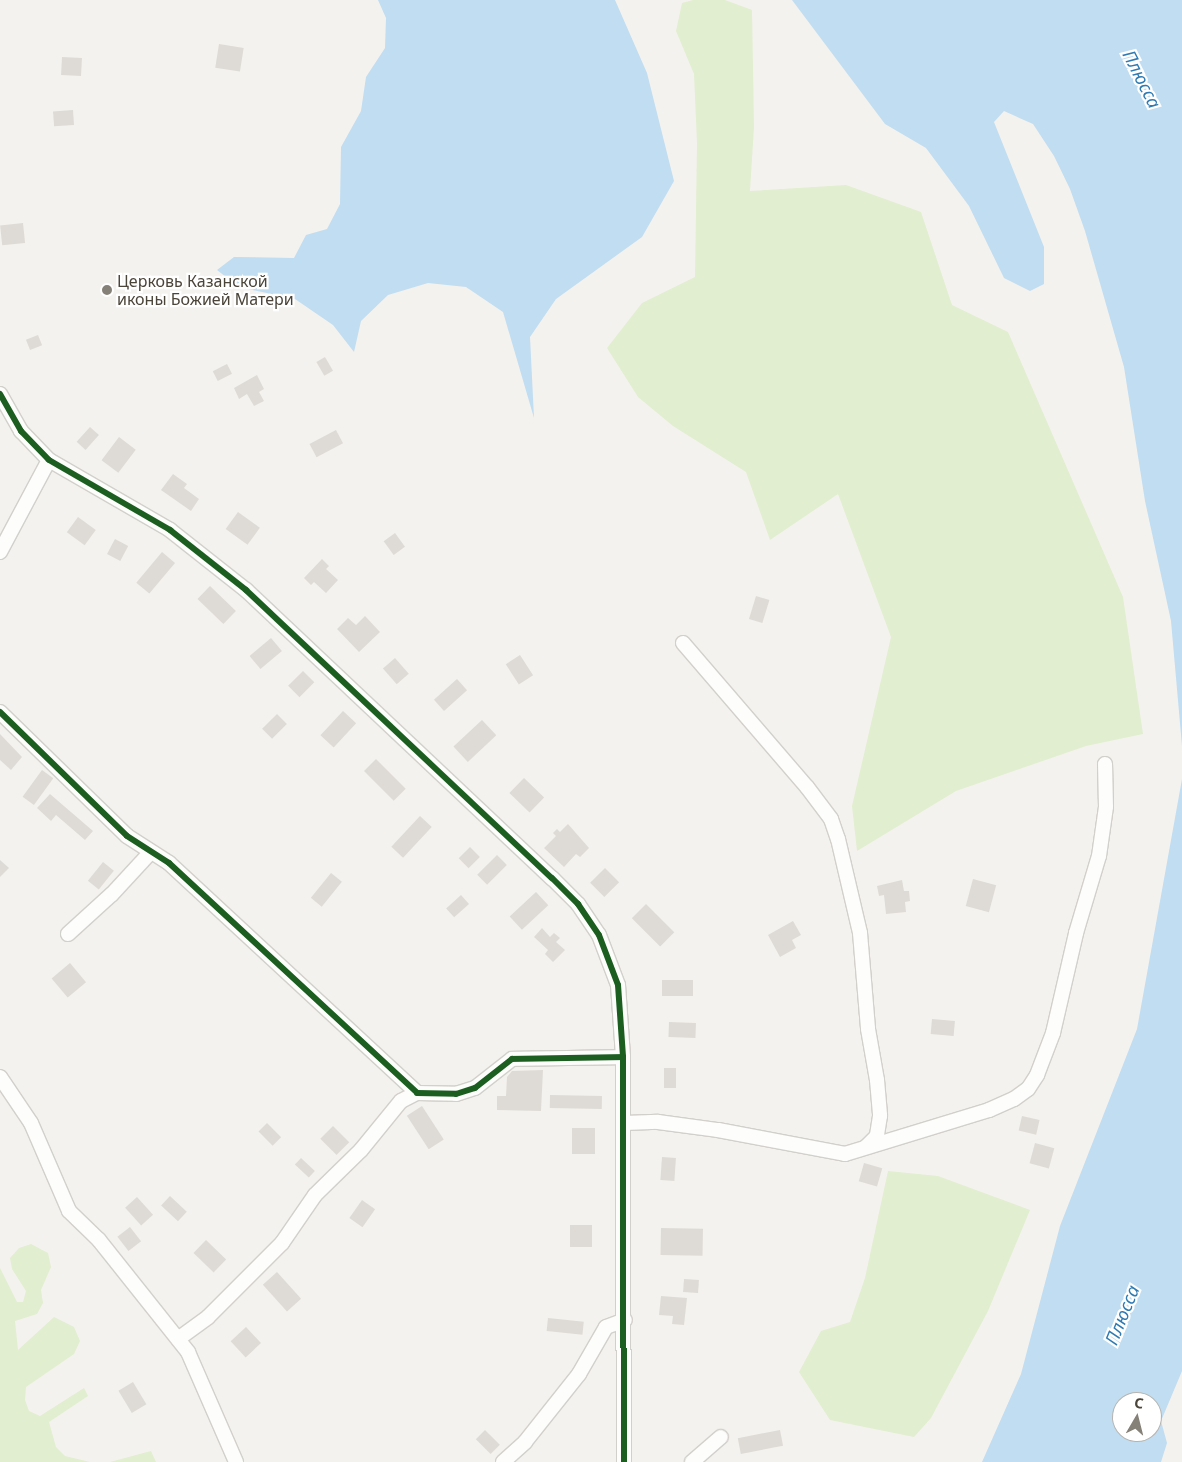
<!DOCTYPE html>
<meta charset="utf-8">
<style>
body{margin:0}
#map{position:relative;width:1182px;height:1462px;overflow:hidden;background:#f4f2ee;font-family:"Noto Sans",sans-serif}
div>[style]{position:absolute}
.green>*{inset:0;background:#e1eecf}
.water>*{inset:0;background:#c0ddf1}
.building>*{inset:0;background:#dedbd6;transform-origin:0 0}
.roads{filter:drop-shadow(1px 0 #d2d0cb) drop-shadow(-1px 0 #d2d0cb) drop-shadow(0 1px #d2d0cb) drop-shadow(0 -1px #d2d0cb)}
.minor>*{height:14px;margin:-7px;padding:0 7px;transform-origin:7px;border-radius:7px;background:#fdfdfc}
.cycleway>*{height:6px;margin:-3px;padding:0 3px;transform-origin:3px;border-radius:3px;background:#1b5e20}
.dots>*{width:14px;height:14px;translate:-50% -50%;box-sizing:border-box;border:2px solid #fff;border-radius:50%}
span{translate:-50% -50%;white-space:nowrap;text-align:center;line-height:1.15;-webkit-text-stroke:4.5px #fff;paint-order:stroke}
.poi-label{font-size:16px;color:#4b4439}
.left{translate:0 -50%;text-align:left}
.water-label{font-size:18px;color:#2e7ab2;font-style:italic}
.north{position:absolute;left:1112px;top:1392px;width:50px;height:50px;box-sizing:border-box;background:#fff;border:1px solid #b7b4b0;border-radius:50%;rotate:8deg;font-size:14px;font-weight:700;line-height:20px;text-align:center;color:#4b4439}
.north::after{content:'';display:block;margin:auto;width:18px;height:22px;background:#868178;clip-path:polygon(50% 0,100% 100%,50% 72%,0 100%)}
</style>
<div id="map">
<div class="green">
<div style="clip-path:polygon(693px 0,725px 0,752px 10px,754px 127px,750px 191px,846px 185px,921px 212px,952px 305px,1008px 332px,1123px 597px,1143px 734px,1086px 746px,956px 791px,857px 851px,852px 806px,891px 637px,838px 494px,770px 540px,746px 472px,673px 426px,638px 397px,607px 348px,642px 303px,695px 277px,697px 143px,694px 74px,676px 31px,682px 3px)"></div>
<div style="clip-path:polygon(888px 1171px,938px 1176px,1030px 1210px,988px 1311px,931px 1418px,914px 1437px,830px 1420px,799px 1372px,821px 1331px,850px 1322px,865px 1278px)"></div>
<div style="clip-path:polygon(31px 1244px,48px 1253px,51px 1267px,41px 1290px,43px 1303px,37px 1314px,15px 1321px,18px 1350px,54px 1317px,74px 1327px,80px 1341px,74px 1354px,26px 1387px,25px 1400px,29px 1411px,40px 1416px,84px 1388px,88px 1396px,49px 1422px,56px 1447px,65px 1456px,90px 1462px,0 1462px,0 1268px,17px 1302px,23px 1302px,26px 1291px,12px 1269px,10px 1258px,19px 1248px)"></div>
<div style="clip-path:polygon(151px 1451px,156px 1462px,110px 1462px)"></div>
</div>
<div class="water">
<div style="clip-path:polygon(378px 0,615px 0,647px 73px,674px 181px,642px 237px,556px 299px,530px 337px,534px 418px,503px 312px,466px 287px,428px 283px,388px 295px,361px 321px,354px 352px,333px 325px,295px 299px,239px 287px,217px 270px,234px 257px,294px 258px,306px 235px,327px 229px,340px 204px,341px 147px,361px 111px,366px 77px,385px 48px,386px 18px)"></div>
<div style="clip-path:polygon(792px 0,1182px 0,1182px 746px,1171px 621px,1145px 501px,1124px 367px,1085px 231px,1070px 189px,1054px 156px,1033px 124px,1004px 111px,994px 122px,1044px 247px,1044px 284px,1030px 291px,1004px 278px,969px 206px,926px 148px,885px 124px)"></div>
<div style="clip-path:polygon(evenodd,1182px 779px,1182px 1371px,1161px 1421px,1167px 1443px,1161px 1462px,982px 1462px,1021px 1374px,1060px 1226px,1137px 1029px,1182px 779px,1122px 1402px,1152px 1402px,1152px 1432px,1122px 1432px,1122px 1402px)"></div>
</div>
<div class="building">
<div style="left:219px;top:44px;width:25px;height:24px;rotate:9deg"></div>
<div style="left:62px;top:57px;width:20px;height:18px;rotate:3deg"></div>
<div style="left:73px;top:110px;width:15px;height:20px;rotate:86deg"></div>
<div style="left:23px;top:223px;width:20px;height:23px;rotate:84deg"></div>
<div style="left:38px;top:335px;width:11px;height:13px;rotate:68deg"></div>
<div style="left:325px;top:357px;width:16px;height:10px;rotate:60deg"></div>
<div style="left:227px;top:364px;width:11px;height:16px;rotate:63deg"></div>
<div style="clip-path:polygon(257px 375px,264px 389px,259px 392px,264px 401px,254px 406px,247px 394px,239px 399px,234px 388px)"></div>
<div style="left:90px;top:427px;width:12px;height:20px;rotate:42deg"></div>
<div style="left:336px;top:430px;width:15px;height:30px;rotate:62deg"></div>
<div style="left:119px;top:437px;width:21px;height:29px;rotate:37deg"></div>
<div style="clip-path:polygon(173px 474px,187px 484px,184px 488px,199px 499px,191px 511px,161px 490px)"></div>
<div style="left:238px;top:512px;width:27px;height:21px;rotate:36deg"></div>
<div style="left:78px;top:517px;width:22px;height:19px;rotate:36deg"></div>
<div style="left:395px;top:533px;width:17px;height:14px;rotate:54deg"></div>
<div style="left:115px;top:539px;width:15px;height:17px;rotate:28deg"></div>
<div style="left:162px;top:552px;width:17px;height:40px;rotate:40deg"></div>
<div style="clip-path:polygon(322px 559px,329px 566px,326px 569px,338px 580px,326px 593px,314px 582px,311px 585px,304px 578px)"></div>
<div style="left:210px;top:586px;width:36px;height:18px;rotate:44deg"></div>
<div style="left:756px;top:596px;width:14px;height:24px;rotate:17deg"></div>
<div style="clip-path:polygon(365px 616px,380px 632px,359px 652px,337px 629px,348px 618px,356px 625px)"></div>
<div style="left:271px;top:638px;width:17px;height:28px;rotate:50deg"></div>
<div style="left:520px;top:655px;width:24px;height:17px;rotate:57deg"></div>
<div style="left:395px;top:658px;width:21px;height:16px;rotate:49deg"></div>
<div style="left:303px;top:671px;width:16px;height:21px;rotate:45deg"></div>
<div style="left:457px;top:679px;width:15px;height:31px;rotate:48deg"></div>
<div style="left:343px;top:711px;width:18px;height:33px;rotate:43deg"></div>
<div style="left:277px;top:714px;width:14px;height:21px;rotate:45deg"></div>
<div style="left:482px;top:720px;width:21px;height:39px;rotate:47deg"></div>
<div style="clip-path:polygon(0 734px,22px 757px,11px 770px,0 760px)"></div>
<div style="left:376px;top:759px;width:42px;height:17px;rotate:45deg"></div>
<div style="left:42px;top:770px;width:14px;height:33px;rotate:36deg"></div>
<div style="left:524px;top:778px;width:28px;height:21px;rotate:44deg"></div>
<div style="clip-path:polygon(50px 794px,93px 831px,85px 840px,56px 815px,51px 821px,37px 808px)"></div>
<div style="left:420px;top:816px;width:16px;height:42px;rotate:43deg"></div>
<div style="clip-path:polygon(568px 824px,589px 848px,580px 857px,576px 854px,564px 867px,544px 848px,556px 836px,553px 833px,557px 829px,560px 832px)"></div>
<div style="left:470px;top:847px;width:14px;height:16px;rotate:45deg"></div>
<div style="left:497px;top:855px;width:14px;height:28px;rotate:45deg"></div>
<div style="clip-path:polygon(0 860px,9px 868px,0 877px)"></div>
<div style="left:103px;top:862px;width:14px;height:24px;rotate:39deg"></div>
<div style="left:605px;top:868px;width:20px;height:21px;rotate:45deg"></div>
<div style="left:331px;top:873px;width:14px;height:32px;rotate:39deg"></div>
<div style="left:973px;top:879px;width:24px;height:28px;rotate:15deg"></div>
<div style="clip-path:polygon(902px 880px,904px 891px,909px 891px,910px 901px,905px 902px,906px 912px,886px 914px,884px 895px,879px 896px,877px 886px)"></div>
<div style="left:536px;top:892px;width:18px;height:36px;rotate:47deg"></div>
<div style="left:461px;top:895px;width:12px;height:20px;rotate:48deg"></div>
<div style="left:646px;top:904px;width:40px;height:20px;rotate:45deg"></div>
<div style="clip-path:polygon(793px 921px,801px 935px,792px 940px,796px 948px,780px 957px,768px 935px)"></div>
<div style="clip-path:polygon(542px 928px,550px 937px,554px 933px,560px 938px,556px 942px,565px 950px,553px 962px,545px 954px,548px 950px,534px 937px)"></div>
<div style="left:70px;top:963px;width:25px;height:24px;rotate:50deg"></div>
<div style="left:693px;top:980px;width:16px;height:31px;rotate:90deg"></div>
<div style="left:932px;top:1019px;width:23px;height:15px;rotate:5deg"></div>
<div style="left:669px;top:1022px;width:27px;height:15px;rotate:2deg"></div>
<div style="left:664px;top:1068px;width:12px;height:20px"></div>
<div style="clip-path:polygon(543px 1070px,541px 1111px,497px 1110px,497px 1096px,506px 1096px,507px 1077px,512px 1071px)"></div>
<div style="left:550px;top:1095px;width:52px;height:13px;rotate:1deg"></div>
<div style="left:422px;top:1106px;width:40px;height:18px;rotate:57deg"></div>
<div style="left:1022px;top:1116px;width:18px;height:15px;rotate:13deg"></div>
<div style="left:267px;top:1123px;width:20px;height:12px;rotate:45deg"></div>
<div style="left:333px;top:1126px;width:23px;height:18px;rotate:45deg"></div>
<div style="left:572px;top:1128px;width:23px;height:26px"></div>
<div style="left:1035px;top:1143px;width:20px;height:21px;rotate:15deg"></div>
<div style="left:662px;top:1157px;width:14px;height:23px;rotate:4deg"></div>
<div style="left:301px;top:1158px;width:19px;height:9px;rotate:43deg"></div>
<div style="left:864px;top:1163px;width:19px;height:19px;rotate:16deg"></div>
<div style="left:170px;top:1196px;width:23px;height:13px;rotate:43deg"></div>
<div style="left:137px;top:1197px;width:24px;height:16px;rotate:48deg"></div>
<div style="left:362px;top:1200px;width:16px;height:22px;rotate:35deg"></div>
<div style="left:570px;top:1225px;width:22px;height:22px"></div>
<div style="left:130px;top:1227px;width:18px;height:16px;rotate:52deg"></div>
<div style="left:661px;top:1228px;width:42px;height:27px;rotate:1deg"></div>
<div style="left:206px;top:1240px;width:28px;height:18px;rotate:44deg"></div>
<div style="left:277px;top:1272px;width:36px;height:19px;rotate:48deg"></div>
<div style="left:684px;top:1279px;width:15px;height:13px;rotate:4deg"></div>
<div style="clip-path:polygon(661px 1296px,687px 1298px,684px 1325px,672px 1324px,673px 1316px,659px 1315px)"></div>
<div style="left:548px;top:1318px;width:36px;height:13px;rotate:6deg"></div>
<div style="left:246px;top:1327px;width:22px;height:21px;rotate:47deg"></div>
<div style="left:133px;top:1382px;width:26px;height:17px;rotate:59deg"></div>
<div style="left:485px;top:1430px;width:21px;height:13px;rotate:45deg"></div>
<div style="left:780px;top:1430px;width:16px;height:43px;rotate:79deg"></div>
</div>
<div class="roads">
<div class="minor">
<div style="left:0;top:394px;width:43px;rotate:60.4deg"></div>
<div style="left:21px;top:431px;width:40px;rotate:46deg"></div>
<div style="left:49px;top:460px;width:140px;rotate:30deg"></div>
<div style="left:170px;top:530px;width:97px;rotate:38.3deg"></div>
<div style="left:246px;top:590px;width:420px;rotate:43.3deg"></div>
<div style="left:552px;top:878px;width:37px;rotate:45deg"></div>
<div style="left:578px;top:904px;width:37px;rotate:56deg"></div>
<div style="left:599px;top:935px;width:53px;rotate:69.2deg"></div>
<div style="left:618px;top:985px;width:72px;rotate:86deg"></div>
<div style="left:623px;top:1057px;width:405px;rotate:89.9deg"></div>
<div style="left:0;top:552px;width:104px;rotate:-62deg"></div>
<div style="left:683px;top:643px;width:190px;rotate:49.3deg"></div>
<div style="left:807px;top:787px;width:40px;rotate:53deg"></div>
<div style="left:831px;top:819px;width:21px;rotate:71deg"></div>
<div style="left:838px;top:839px;width:97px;rotate:76.8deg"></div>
<div style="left:860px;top:933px;width:96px;rotate:85.2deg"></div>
<div style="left:868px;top:1029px;width:52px;rotate:80deg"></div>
<div style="left:877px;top:1080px;width:36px;rotate:85deg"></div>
<div style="left:880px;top:1116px;width:20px;rotate:99deg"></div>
<div style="left:877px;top:1136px;width:16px;rotate:135deg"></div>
<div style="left:0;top:712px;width:177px;rotate:44.3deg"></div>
<div style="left:127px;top:836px;width:50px;rotate:32.7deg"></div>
<div style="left:169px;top:863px;width:338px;rotate:42.8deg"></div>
<div style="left:417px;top:1093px;width:39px;rotate:1deg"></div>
<div style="left:456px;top:1094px;width:20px;rotate:-18deg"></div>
<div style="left:475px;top:1088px;width:47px;rotate:-38.1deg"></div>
<div style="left:512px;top:1059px;width:111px;rotate:-1deg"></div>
<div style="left:68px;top:934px;width:59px;rotate:-42.3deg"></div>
<div style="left:112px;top:894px;width:56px;rotate:-47.2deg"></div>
<div style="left:0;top:1077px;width:55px;rotate:56deg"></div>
<div style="left:31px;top:1123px;width:96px;rotate:66.6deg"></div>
<div style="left:69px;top:1211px;width:42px;rotate:44deg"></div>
<div style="left:99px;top:1240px;width:143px;rotate:51.5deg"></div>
<div style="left:188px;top:1352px;width:120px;rotate:66.4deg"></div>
<div style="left:625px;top:1123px;width:33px;rotate:-2deg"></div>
<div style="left:658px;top:1122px;width:61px;rotate:7.6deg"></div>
<div style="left:718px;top:1130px;width:129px;rotate:10.7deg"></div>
<div style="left:845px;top:1154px;width:151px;rotate:-17deg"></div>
<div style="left:989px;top:1110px;width:27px;rotate:-24deg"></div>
<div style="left:1014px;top:1099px;width:17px;rotate:-36deg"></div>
<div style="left:1028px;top:1089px;width:17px;rotate:-57deg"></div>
<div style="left:1037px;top:1075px;width:45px;rotate:-69.1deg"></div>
<div style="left:1053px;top:1033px;width:103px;rotate:-77deg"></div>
<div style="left:1076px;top:933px;width:80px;rotate:-73.4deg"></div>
<div style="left:1099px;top:856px;width:49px;rotate:-81.9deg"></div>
<div style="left:1106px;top:807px;width:43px;rotate:-91.3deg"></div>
<div style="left:178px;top:1339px;width:37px;rotate:-36deg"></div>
<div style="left:208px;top:1317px;width:105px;rotate:-45deg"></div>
<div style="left:282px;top:1243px;width:58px;rotate:-55.5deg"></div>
<div style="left:315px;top:1195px;width:64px;rotate:-44.4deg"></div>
<div style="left:361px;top:1150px;width:63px;rotate:-50.8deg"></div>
<div style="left:401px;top:1101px;width:18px;rotate:-27deg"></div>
<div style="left:503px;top:1462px;width:30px;rotate:-42deg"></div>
<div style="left:525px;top:1442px;width:87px;rotate:-51.5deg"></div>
<div style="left:579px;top:1374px;width:54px;rotate:-60.1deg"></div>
<div style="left:606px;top:1327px;width:20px;rotate:-20deg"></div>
<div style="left:692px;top:1462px;width:38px;rotate:-41deg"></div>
</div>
</div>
<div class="cycleway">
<div style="left:0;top:394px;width:43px;rotate:60.4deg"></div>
<div style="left:21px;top:431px;width:40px;rotate:46deg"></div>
<div style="left:49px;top:460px;width:140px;rotate:30deg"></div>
<div style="left:170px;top:530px;width:97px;rotate:38.3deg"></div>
<div style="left:246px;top:590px;width:420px;rotate:43.3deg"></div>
<div style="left:552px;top:878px;width:37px;rotate:45deg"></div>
<div style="left:578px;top:904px;width:37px;rotate:56deg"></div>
<div style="left:599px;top:935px;width:53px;rotate:69.2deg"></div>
<div style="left:618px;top:985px;width:72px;rotate:86deg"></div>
<div style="left:623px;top:1057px;width:405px;rotate:89.9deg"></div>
<div style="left:0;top:712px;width:177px;rotate:44.3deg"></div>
<div style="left:127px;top:836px;width:50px;rotate:32.7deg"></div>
<div style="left:169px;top:863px;width:338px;rotate:42.8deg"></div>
<div style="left:417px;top:1093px;width:39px;rotate:1deg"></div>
<div style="left:456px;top:1094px;width:20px;rotate:-18deg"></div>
<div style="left:475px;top:1088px;width:47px;rotate:-38.1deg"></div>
<div style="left:512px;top:1059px;width:111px;rotate:-1deg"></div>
</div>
<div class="dots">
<div style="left:107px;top:290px;background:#868178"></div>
</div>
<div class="poi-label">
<span class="left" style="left:117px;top:290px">Церковь Казанской<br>иконы Божией Матери</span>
</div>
<div class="water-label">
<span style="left:1142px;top:79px;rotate:63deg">Плюсса</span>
<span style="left:1122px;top:1315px;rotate:-68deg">Плюсса</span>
</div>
<div class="north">С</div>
</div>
